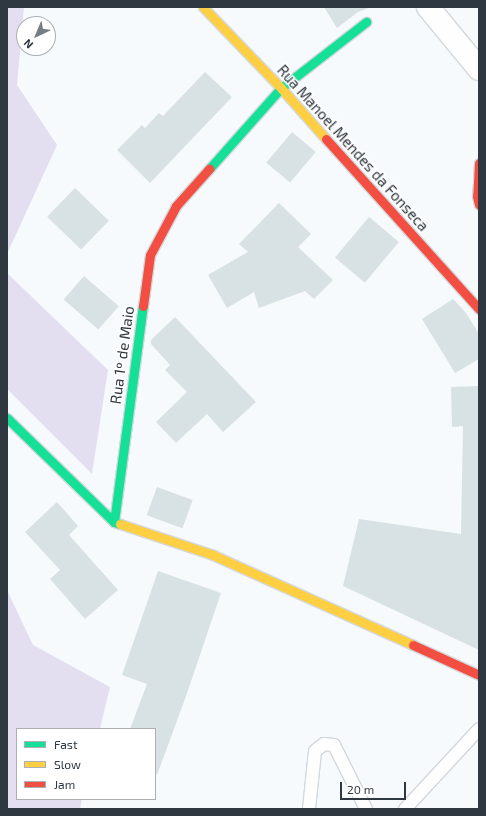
<!DOCTYPE html>
<meta charset="utf-8">
<style>
body{margin:0}
#map{position:relative;width:486px;height:816px;overflow:hidden;background:#f7fafc;font-family:"Exo 2",sans-serif}
div>[style]{position:absolute}
.green>*{inset:0;background:#e4dff0}
.building>*{inset:0;background:#d8e1e4;transform-origin:0 0}
.roads{filter:drop-shadow(1px 0 #d3d8dd) drop-shadow(-1px 0 #d3d8dd) drop-shadow(0 1px #d3d8dd) drop-shadow(0 -1px #d3d8dd)}
.lane>*{height:12px;margin:-6px;padding:0 6px;transform-origin:6px;border-radius:6px;background:#fefeff}
.street>*{height:22px;margin:-11px;padding:0 11px;transform-origin:11px;border-radius:11px;background:#fefeff}
.fast>*{height:9px;margin:-4.5px;padding:0 4.5px;transform-origin:4.5px;border-radius:4.5px;background:#16e098}
.slow>*{height:9px;margin:-4.5px;padding:0 4.5px;transform-origin:4.5px;border-radius:4.5px;background:#ffcf43}
.jam>*{height:9px;margin:-4.5px;padding:0 4.5px;transform-origin:4.5px;border-radius:4.5px;background:#f24e42}
span{translate:-50% -50%;white-space:nowrap;text-align:center;line-height:1.15;-webkit-text-stroke:3px #fff;paint-order:stroke}
.street-label{font-size:15px;color:#2f3841}
.frame{position:absolute;inset:0;border:8px solid #2f3841;pointer-events:none}
.legend{position:absolute;left:16px;top:728px;width:140px;height:72px;box-sizing:border-box;background:#fff;border:1px solid #acafb3;margin:0;padding:5px 7px;list-style:none;font-size:12px;color:#2f3841}
.legend li{display:flex;align-items:center;gap:8px;height:20px}
.legend b{width:20px;border:1px solid #acafb3}
.north{position:absolute;left:16px;top:16px;width:40px;height:40px;box-sizing:border-box;background:#fff;border:1px solid #acafb3;border-radius:50%;rotate:224deg;font-size:11px;font-weight:700;line-height:16px;text-align:center;color:#2f3841}
.north::after{content:'';display:block;margin:auto;width:14px;height:18px;background:#757c82;clip-path:polygon(50% 0,100% 100%,50% 72%,0 100%)}
.scale{position:absolute;left:340px;top:782px;width:66px;height:18px;box-sizing:border-box;border:2px solid #2f3841;border-top:0;padding-left:5px;font-size:12px;line-height:14px;white-space:nowrap;color:#2f3841;-webkit-text-stroke:3px #fff;paint-order:stroke}
</style>
<div id="map">
<div class="green">
<div style="clip-path:polygon(7px 7px,24px 7px,17px 85px,57px 145px,7px 254px)"></div>
<div style="clip-path:polygon(7px 273px,108px 370px,92px 474px,7px 389px)"></div>
<div style="clip-path:polygon(7px 590px,33px 645px,110px 687px,100px 729px,17px 729px,17px 799px,82px 799px,80px 809px,7px 809px)"></div>
</div>
<div class="building">
<div style="clip-path:polygon(324px 7px,371px 7px,358px 12px,337px 28px)"></div>
<div style="clip-path:polygon(205px 72px,232px 97px,150px 183px,117px 150px,142px 125px,145px 128px,159px 113px,163px 116px)"></div>
<div style="left:292px;top:132px;width:31px;height:40px;rotate:40deg"></div>
<div style="left:75px;top:188px;width:47px;height:40px;rotate:44deg"></div>
<div style="clip-path:polygon(279px 203px,311px 234px,298px 247px,333px 280px,314px 299px,305px 291px,259px 308px,254px 292px,227px 308px,208px 275px,248px 252px,239px 244px)"></div>
<div style="left:369px;top:217px;width:39px;height:53px;rotate:40deg"></div>
<div style="left:84px;top:276px;width:46px;height:31px;rotate:41deg"></div>
<div style="clip-path:polygon(453px 299px,466px 313px,479px 334px,479px 359px,455px 373px,422px 319px)"></div>
<div style="clip-path:polygon(175px 317px,256px 402px,223px 432px,207px 414px,176px 443px,156px 422px,187px 392px,165px 370px,170px 365px,151px 344px,151px 340px)"></div>
<div style="clip-path:polygon(479px 386px,479px 650px,343px 586px,359px 519px,461px 534px,463px 426px,452px 427px,451px 387px)"></div>
<div style="left:157px;top:487px;width:38px;height:30px;rotate:20deg"></div>
<div style="clip-path:polygon(57px 502px,78px 526px,69px 535px,118px 590px,85px 619px,50px 579px,60px 570px,25px 532px)"></div>
<div style="clip-path:polygon(158px 571px,221px 593px,185px 699px,157px 775px,155px 774px,155px 729px,130px 729px,147px 684px,122px 675px)"></div>
</div>
<div class="roads">
<div class="lane">
<div style="left:309px;top:809px;width:58px;rotate:-84.1deg"></div>
<div style="left:315px;top:751px;width:11px;rotate:-38deg"></div>
<div style="left:324px;top:744px;width:10px;rotate:6deg"></div>
<div style="left:334px;top:745px;width:72px;rotate:63.4deg"></div>
<div style="left:405px;top:809px;width:109px;rotate:-47.2deg"></div>
</div>
<div class="street">
<div style="left:428px;top:7px;width:80px;rotate:50.6deg"></div>
</div>
<div class="fast">
<div style="left:209px;top:169px;width:108px;rotate:-48.4deg"></div>
<div style="left:281px;top:88px;width:108px;rotate:-37.8deg"></div>
<div style="left:7px;top:418px;width:149px;rotate:44.2deg"></div>
<div style="left:114px;top:522px;width:6px;rotate:18deg"></div>
<div style="left:114px;top:522px;width:218px;rotate:-82.4deg"></div>
</div>
<div class="slow">
<div style="left:203px;top:7px;width:112px;rotate:46.1deg"></div>
<div style="left:281px;top:88px;width:68px;rotate:48.6deg"></div>
<div style="left:120px;top:524px;width:98px;rotate:18.4deg"></div>
<div style="left:213px;top:555px;width:219px;rotate:24.2deg"></div>
</div>
<div class="jam">
<div style="left:326px;top:139px;width:229px;rotate:48deg"></div>
<div style="left:479px;top:163px;width:33px;rotate:93deg"></div>
<div style="left:477px;top:196px;width:9px;rotate:77deg"></div>
<div style="left:143px;top:306px;width:51px;rotate:-82.2deg"></div>
<div style="left:150px;top:255px;width:55px;rotate:-62deg"></div>
<div style="left:176px;top:206px;width:50px;rotate:-48.3deg"></div>
<div style="left:413px;top:645px;width:72px;rotate:24.4deg"></div>
</div>
</div>
<div class="street-label">
<span style="left:353px;top:148px;rotate:48deg">Rua Manoel Mendes da Fonseca</span>
<span style="left:122px;top:355px;rotate:-82deg">Rua 1º de Maio</span>
</div>
<div class="frame"></div>
<ul class="legend">
<li><b style="height:5px;background:#16e098"></b>Fast</li>
<li><b style="height:5px;background:#ffcf43"></b>Slow</li>
<li><b style="height:5px;background:#f24e42"></b>Jam</li>
</ul>
<div class="north">N</div>
<div class="scale">20 m</div>
</div>
